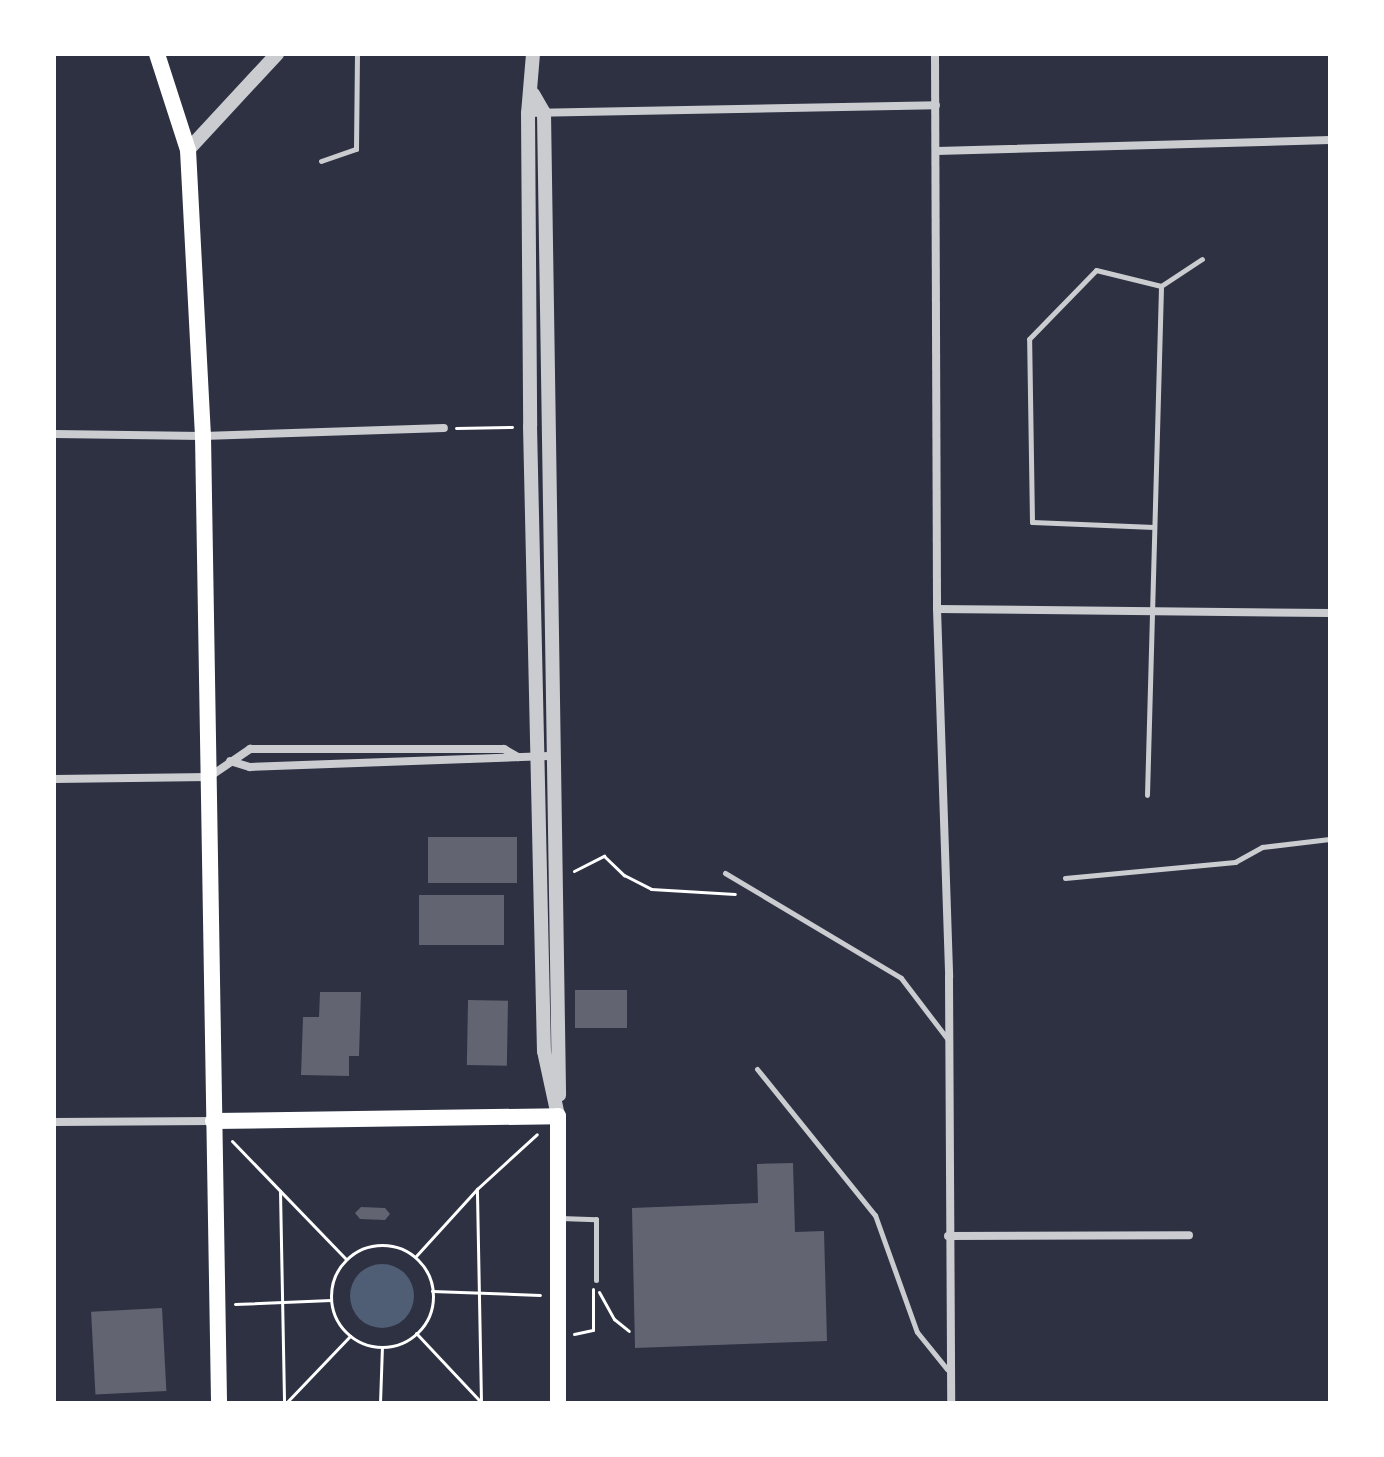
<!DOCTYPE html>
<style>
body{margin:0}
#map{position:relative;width:1384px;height:1457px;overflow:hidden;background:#2d3142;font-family:Inter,sans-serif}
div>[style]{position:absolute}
.water>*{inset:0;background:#4f5d75}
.round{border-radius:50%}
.building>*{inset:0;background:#626471;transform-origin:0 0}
.path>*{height:3px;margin:-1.5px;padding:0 1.5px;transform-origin:1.5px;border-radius:1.5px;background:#fff}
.path>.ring{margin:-1.5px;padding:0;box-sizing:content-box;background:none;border:3px solid #fff;border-radius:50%}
.service>*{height:5px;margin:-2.5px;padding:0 2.5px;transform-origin:2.5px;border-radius:2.5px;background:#caccd0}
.minor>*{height:8px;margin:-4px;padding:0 4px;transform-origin:4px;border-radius:4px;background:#caccd0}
.tertiary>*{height:14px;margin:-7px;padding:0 7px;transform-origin:7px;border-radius:7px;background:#caccd0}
.primary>*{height:16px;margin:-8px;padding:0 8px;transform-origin:8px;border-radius:8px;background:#fff}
span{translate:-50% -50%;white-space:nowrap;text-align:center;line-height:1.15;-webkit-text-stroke:7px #fff;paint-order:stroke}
.frame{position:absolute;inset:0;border:56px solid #fff;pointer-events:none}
</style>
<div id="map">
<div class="water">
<div class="round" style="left:350px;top:1264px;width:64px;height:64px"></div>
</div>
<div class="building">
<div style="left:428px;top:837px;width:89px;height:46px"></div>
<div style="left:419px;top:895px;width:85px;height:50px"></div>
<div style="left:575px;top:990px;width:52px;height:38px"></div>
<div style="clip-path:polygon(320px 992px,361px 992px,359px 1056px,349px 1056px,349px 1076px,301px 1075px,303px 1017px,319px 1017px)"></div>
<div style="left:468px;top:1000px;width:40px;height:65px;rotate:1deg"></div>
<div style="clip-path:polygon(793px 1163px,795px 1232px,824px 1231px,827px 1341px,635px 1348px,632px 1208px,758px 1203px,757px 1164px)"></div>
<div style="clip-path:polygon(361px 1207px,385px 1208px,390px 1214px,385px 1220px,360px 1219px,355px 1213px)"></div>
<div style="left:162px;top:1308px;width:83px;height:71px;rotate:87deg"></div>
</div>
<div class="path">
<div style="left:456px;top:428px;width:56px;rotate:-1deg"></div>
<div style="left:574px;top:871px;width:34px;rotate:-27deg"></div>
<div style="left:604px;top:856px;width:28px;rotate:44deg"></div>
<div style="left:624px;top:875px;width:30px;rotate:27deg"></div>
<div style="left:651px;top:889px;width:84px;rotate:3.4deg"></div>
<div style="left:232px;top:1141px;width:164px;rotate:46deg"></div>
<div style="left:280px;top:1191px;width:212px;rotate:88.9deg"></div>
<div class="ring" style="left:331px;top:1245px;width:99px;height:99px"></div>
<div style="left:416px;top:1256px;width:91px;rotate:-47.7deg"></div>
<div style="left:477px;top:1189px;width:81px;rotate:-42.5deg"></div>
<div style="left:432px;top:1291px;width:108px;rotate:2.1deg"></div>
<div style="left:599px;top:1292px;width:31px;rotate:61deg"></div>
<div style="left:614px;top:1319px;width:19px;rotate:39deg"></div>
<div style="left:235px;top:1304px;width:96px;rotate:-2.4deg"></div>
<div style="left:416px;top:1333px;width:92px;rotate:46.8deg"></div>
<div style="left:574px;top:1334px;width:19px;rotate:-12deg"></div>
<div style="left:593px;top:1330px;width:41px;rotate:-90deg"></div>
<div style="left:286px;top:1403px;width:93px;rotate:-46.3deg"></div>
<div style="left:341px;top:1403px;width:140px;rotate:-0.4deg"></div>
<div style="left:481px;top:1402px;width:213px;rotate:-91.1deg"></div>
<div style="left:380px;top:1403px;width:56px;rotate:-88deg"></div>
</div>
<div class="service">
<div style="left:321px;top:161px;width:37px;rotate:-19deg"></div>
<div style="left:356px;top:149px;width:95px;rotate:-89.4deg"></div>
<div style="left:1154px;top:527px;width:122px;rotate:-177.7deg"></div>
<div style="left:1032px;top:522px;width:183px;rotate:-90.9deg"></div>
<div style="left:1029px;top:339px;width:96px;rotate:-45.8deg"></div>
<div style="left:1096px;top:270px;width:67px;rotate:13.8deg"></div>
<div style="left:1147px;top:795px;width:509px;rotate:-88.42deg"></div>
<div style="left:1161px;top:286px;width:49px;rotate:-33.4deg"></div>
<div style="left:725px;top:873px;width:205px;rotate:30.8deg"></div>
<div style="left:901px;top:978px;width:79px;rotate:52.7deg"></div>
<div style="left:1065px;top:878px;width:171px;rotate:-5.4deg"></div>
<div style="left:1235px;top:862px;width:31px;rotate:-29deg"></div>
<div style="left:1262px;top:847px;width:68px;rotate:-6.7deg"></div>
<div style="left:757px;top:1069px;width:188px;rotate:51.1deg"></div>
<div style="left:875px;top:1215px;width:124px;rotate:70.3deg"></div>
<div style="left:917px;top:1332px;width:48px;rotate:51deg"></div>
<div style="left:560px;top:1218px;width:36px;rotate:2deg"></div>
<div style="left:596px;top:1219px;width:61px;rotate:90deg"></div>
</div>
<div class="minor">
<div style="left:935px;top:54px;width:555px;rotate:89.79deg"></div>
<div style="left:937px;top:609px;width:368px;rotate:88.1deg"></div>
<div style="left:949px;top:977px;width:426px;rotate:89.7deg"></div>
<div style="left:528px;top:113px;width:408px;rotate:-1.1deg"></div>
<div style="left:937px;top:151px;width:393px;rotate:-1.6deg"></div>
<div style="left:54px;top:434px;width:149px;rotate:0.8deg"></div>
<div style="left:203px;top:436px;width:241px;rotate:-1.9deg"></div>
<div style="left:937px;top:609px;width:393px;rotate:0.6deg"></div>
<div style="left:230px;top:761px;width:21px;rotate:17deg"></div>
<div style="left:250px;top:767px;width:306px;rotate:-2.1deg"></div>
<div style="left:54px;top:779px;width:155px;rotate:-0.7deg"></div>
<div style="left:209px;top:777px;width:50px;rotate:-34.3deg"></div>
<div style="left:250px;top:749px;width:254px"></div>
<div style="left:504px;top:749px;width:16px;rotate:30deg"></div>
<div style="left:54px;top:1122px;width:159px;rotate:-0.4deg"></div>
<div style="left:948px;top:1236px;width:241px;rotate:-0.2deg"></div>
</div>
<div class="tertiary">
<div style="left:533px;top:54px;width:59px;rotate:94.8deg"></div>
<div style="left:528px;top:113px;width:313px;rotate:89.6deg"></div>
<div style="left:530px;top:426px;width:625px;rotate:88.72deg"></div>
<div style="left:544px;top:1051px;width:66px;rotate:77.8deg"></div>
<div style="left:533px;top:94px;width:22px;rotate:60deg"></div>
<div style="left:544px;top:113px;width:982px;rotate:89.12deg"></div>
<div style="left:188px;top:150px;width:131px;rotate:-47.2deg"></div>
</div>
<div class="primary">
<div style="left:157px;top:54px;width:101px;rotate:72.1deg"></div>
<div style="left:188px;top:150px;width:286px;rotate:87deg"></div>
<div style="left:203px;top:436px;width:967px;rotate:89.05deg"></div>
<div style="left:213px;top:1121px;width:345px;rotate:-0.8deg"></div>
<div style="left:558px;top:1116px;width:287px;rotate:90deg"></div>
</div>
<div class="frame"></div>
</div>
